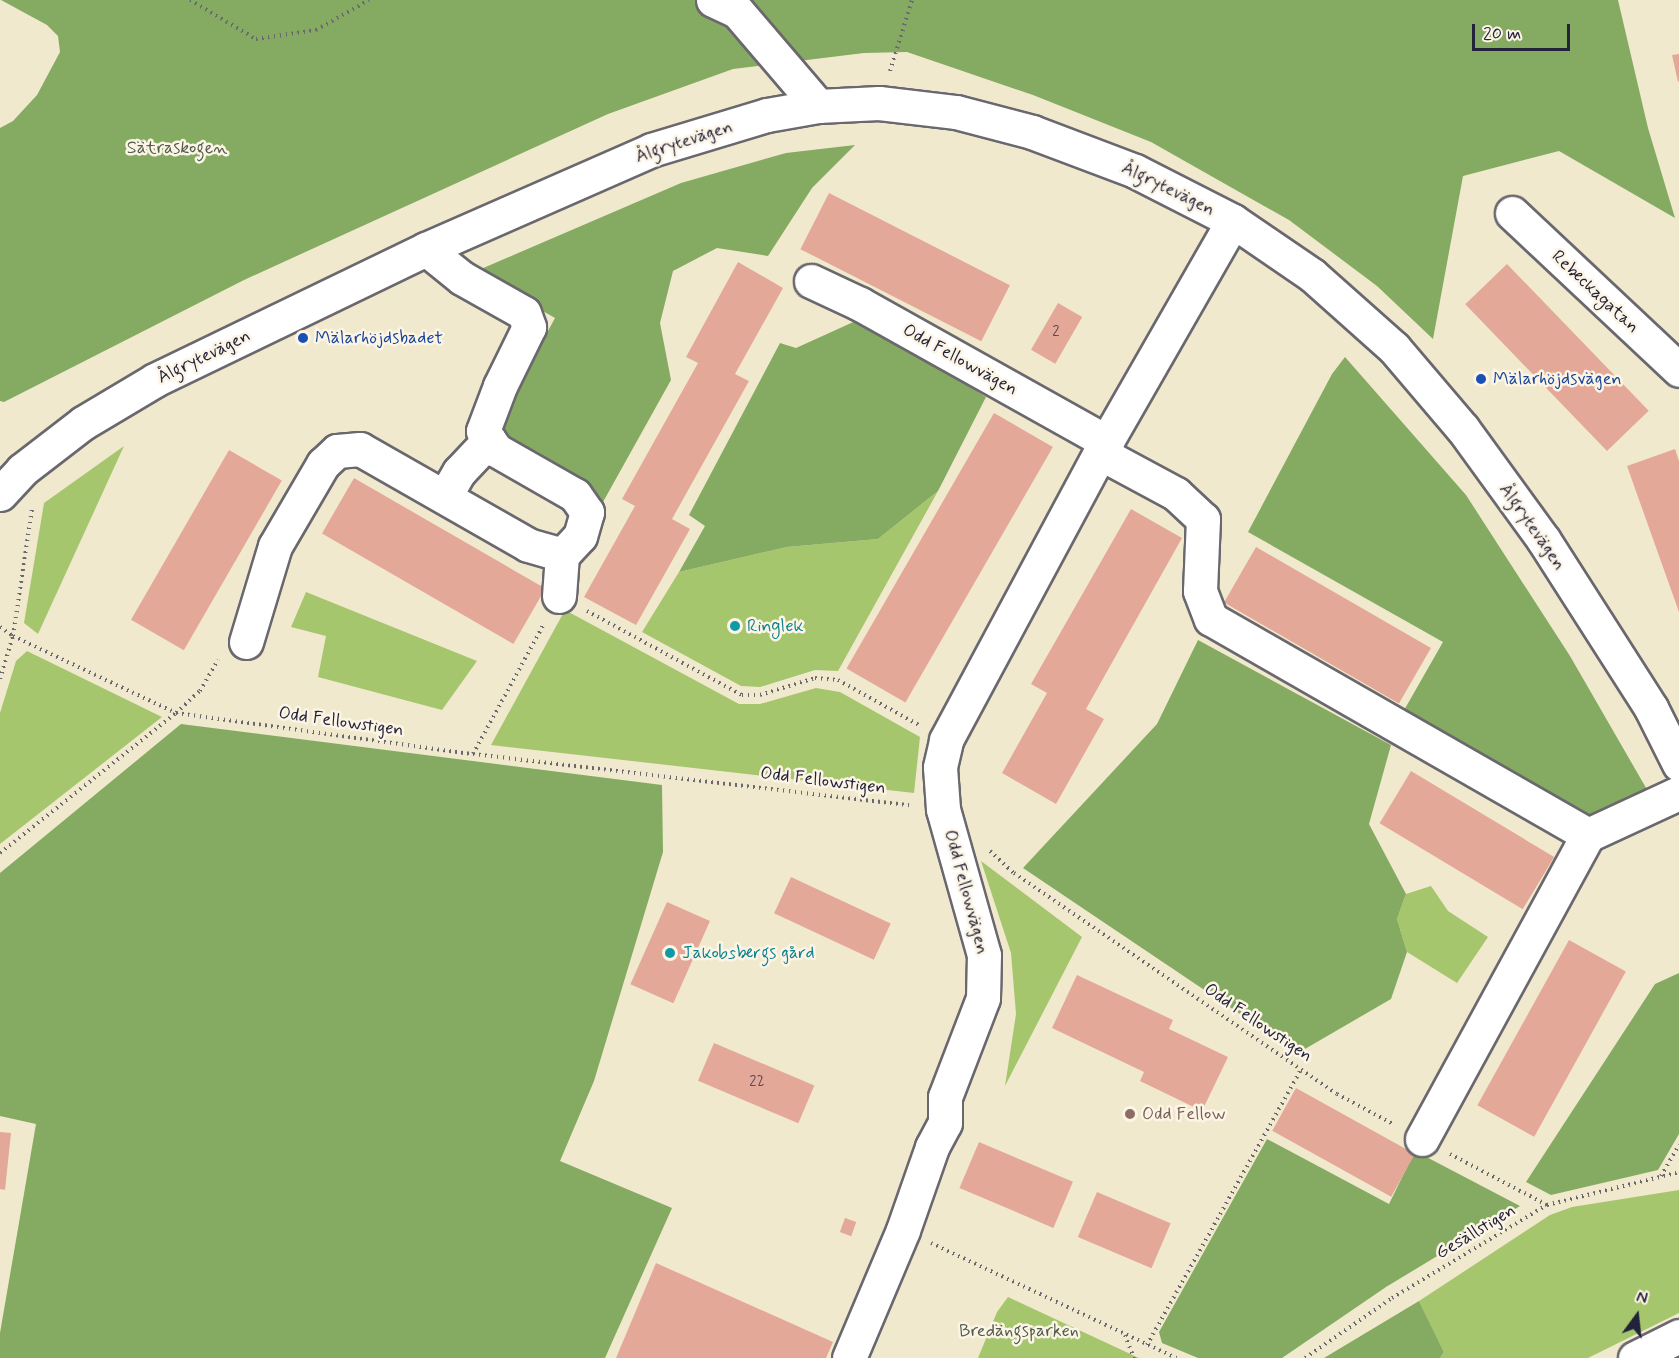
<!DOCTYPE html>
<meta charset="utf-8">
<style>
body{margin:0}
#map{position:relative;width:1679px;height:1358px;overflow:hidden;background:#f1e9ce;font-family:Mynerve,sans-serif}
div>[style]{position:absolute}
.green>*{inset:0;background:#a6c66e}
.forest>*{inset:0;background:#84ab61}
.building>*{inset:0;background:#e4a898;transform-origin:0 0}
.path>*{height:4px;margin-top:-2px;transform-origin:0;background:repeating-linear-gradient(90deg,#6a686e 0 1.5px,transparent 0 6px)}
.roads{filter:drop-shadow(2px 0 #6a686e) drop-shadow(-2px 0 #6a686e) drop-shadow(0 2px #6a686e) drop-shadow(0 -2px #6a686e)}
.minor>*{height:33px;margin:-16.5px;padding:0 16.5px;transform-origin:16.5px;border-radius:16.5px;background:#fff}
.dots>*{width:16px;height:16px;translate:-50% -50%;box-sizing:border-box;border:3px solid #fcf5e5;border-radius:50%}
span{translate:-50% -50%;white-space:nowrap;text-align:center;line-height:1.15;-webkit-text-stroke:5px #fcf5e5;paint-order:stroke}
.number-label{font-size:15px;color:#524452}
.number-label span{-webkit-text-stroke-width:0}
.street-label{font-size:18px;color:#22223b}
.park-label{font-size:18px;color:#505b4d}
.transit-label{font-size:18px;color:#164399}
.left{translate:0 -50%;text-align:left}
.culture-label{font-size:18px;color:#0d838f}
.education-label{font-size:18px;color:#785e54}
.north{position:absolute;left:1607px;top:1286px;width:60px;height:60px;-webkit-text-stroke:4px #fcf5e5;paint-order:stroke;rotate:15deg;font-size:16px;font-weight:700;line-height:24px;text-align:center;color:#22223b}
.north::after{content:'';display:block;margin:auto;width:21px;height:27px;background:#22223b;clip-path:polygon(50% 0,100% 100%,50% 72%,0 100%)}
.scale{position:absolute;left:1472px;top:24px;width:98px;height:27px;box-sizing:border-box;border:3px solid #22223b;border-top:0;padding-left:8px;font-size:18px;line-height:21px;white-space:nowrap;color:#22223b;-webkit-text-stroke:4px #fcf5e5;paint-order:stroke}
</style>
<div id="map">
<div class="green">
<div style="clip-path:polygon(124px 446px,38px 634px,24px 623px,44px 503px)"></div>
<div style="clip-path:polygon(938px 491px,838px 671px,815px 670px,760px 687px,741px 686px,642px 632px,679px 572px,787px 547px,878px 539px)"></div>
<div style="clip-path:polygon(306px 592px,477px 661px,442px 710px,318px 677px,326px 636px,291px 627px)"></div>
<div style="clip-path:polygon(565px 610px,739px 704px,760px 704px,816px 688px,840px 692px,920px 737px,914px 793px,491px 745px)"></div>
<div style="clip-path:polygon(27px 651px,162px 717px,0 844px,0 713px,16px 661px)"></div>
<div style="clip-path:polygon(981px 861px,1082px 937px,1005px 1086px,1016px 1014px,1011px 953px)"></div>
<div style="clip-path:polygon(1431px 886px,1448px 911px,1488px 937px,1457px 983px,1407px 952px,1397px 919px,1406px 894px)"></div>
<div style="clip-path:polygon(1679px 1190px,1679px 1313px,1588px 1358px,1440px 1358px,1444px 1352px,1419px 1301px,1550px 1215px,1572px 1207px)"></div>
<div style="clip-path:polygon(1008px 1297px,1139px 1358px,978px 1358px,997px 1312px)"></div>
</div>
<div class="forest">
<div style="clip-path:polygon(1px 0,1618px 0,1648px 128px,1675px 218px,1559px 151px,1463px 176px,1433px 339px,1377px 286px,1289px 220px,1151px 142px,1033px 95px,907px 52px,864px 53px,733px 69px,608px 114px,244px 280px,4px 402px,0 401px,0 128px,13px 121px,37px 95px,60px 52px,58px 36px,47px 25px)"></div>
<div style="clip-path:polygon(855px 145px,812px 188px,768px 256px,717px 248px,673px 271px,660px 323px,671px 380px,603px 502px,489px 440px,555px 318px,474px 272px,681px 183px,786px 153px)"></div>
<div style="clip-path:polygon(860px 319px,986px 397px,938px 491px,878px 539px,787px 547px,679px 572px,705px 526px,689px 515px,780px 343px,796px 348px)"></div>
<div style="clip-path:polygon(1345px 357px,1466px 495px,1570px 656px,1649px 793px,1584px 824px,1399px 719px,1443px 642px,1248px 532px,1332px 374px)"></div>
<div style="clip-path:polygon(1198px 640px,1391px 745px,1369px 824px,1406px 894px,1397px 919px,1407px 952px,1391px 999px,1298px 1053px,1023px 868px,1157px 724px)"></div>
<div style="clip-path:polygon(181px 724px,662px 785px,663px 852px,594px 1081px,560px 1161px,672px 1208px,605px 1358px,0 1358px,0 1333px,36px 1124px,0 1116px,0 873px)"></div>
<div style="clip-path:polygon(1679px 973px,1679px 1134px,1658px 1170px,1551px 1195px,1526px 1182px,1655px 984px)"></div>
<div style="clip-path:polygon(1267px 1139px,1389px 1204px,1415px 1151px,1520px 1206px,1386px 1287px,1282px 1358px,1198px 1358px,1162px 1343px,1159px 1332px)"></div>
<div style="clip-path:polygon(1419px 1301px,1444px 1352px,1440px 1358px,1324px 1358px)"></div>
</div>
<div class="building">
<div style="clip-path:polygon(1679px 54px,1679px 81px,1678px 82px,1672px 55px)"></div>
<div style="left:829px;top:193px;width:203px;height:63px;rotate:27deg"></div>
<div style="clip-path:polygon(738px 262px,783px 288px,735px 374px,749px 381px,672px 519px,690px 529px,636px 625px,584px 597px,635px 506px,622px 499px,698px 363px,686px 357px)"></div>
<div style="left:1507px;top:264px;width:204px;height:58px;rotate:46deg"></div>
<div style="left:1058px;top:303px;width:28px;height:54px;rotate:30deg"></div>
<div style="left:994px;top:413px;width:68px;height:295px;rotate:30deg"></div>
<div style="clip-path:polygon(1675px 449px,1679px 461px,1679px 612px,1627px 466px)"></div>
<div style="left:229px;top:450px;width:61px;height:196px;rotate:30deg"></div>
<div style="left:354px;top:478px;width:221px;height:64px;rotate:30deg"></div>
<div style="clip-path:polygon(1131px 509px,1182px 538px,1086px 709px,1104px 719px,1056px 804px,1002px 773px,1047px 693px,1031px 684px)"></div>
<div style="left:1256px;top:547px;width:202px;height:64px;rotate:30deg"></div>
<div style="left:1411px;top:771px;width:167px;height:61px;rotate:31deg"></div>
<div style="left:791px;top:877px;width:110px;height:40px;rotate:25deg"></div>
<div style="left:667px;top:902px;width:47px;height:90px;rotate:24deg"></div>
<div style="left:1569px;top:940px;width:65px;height:189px;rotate:29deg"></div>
<div style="clip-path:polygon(1077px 975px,1173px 1020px,1169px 1029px,1228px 1057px,1202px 1111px,1140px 1081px,1144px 1072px,1052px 1028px)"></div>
<div style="left:714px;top:1043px;width:109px;height:41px;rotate:23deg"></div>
<div style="left:1296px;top:1088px;width:136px;height:49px;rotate:29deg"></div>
<div style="clip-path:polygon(0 1132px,11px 1133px,5px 1190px,0 1189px)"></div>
<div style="left:979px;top:1142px;width:102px;height:50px;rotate:23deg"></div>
<div style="left:1097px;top:1192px;width:80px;height:49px;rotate:23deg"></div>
<div style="left:845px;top:1218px;width:12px;height:15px;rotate:20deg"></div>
<div style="clip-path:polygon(656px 1263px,833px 1342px,826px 1358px,616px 1358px)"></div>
</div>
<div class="path">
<div style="left:190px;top:0;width:77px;rotate:30.6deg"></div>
<div style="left:256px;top:39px;width:61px;rotate:-8.5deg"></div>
<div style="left:316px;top:30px;width:61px;rotate:-29.5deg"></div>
<div style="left:890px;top:71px;width:74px;rotate:-72.8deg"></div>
<div style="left:587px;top:611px;width:176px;rotate:28.5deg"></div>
<div style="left:742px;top:695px;width:18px"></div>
<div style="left:760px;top:695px;width:58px;rotate:-17.2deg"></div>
<div style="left:815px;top:678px;width:23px;rotate:5deg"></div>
<div style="left:838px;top:680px;width:93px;rotate:29.1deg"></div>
<div style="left:0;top:627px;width:16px;rotate:35deg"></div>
<div style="left:13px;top:636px;width:180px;rotate:25.3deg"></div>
<div style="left:176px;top:713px;width:300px;rotate:7.9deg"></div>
<div style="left:473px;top:754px;width:439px;rotate:6.7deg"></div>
<div style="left:0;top:679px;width:45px;rotate:-73.2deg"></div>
<div style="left:13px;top:636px;width:128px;rotate:-81.5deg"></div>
<div style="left:473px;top:754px;width:148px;rotate:-61.4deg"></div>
<div style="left:990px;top:851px;width:33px;rotate:43deg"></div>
<div style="left:1014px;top:873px;width:391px;rotate:34.4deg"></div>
<div style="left:1337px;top:1094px;width:64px;rotate:28.2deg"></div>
<div style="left:0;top:853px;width:225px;rotate:-38.5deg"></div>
<div style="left:176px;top:713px;width:33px;rotate:-43deg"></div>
<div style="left:200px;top:691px;width:36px;rotate:-60deg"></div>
<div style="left:1450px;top:1154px;width:110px;rotate:27.7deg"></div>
<div style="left:1661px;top:1176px;width:36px;rotate:-60deg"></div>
<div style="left:931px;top:1243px;width:271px;rotate:25.1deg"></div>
<div style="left:1125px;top:1335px;width:25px;rotate:69deg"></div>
<div style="left:1147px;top:1345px;width:315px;rotate:-60.8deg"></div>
<div style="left:1305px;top:1358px;width:106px;rotate:-34.6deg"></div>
<div style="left:1392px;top:1298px;width:181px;rotate:-31deg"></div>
<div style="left:1547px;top:1205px;width:136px;rotate:-14deg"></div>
</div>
<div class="roads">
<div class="minor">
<div style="left:713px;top:0;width:26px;rotate:25deg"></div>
<div style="left:737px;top:11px;width:125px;rotate:49.5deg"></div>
<div style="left:1512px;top:213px;width:229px;rotate:43.2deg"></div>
<div style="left:426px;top:249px;width:46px;rotate:38.9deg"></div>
<div style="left:462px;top:278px;width:71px;rotate:29.4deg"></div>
<div style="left:524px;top:313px;width:15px;rotate:70deg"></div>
<div style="left:529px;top:327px;width:66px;rotate:116.2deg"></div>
<div style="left:500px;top:386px;width:48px;rotate:110.7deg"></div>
<div style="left:483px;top:431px;width:11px;rotate:56deg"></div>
<div style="left:811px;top:281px;width:54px;rotate:25.1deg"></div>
<div style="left:860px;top:304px;width:283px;rotate:29.2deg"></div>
<div style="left:1100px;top:453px;width:86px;rotate:28.3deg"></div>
<div style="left:1176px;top:494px;width:37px;rotate:43deg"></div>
<div style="left:1203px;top:519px;width:72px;rotate:92.4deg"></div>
<div style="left:1200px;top:591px;width:30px;rotate:69deg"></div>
<div style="left:1211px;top:619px;width:434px;rotate:29.8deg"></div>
<div style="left:0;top:494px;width:33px;rotate:-47deg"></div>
<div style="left:22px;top:470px;width:77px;rotate:-37.6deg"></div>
<div style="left:83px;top:423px;width:84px;rotate:-30.8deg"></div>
<div style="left:155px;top:380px;width:301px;rotate:-25.8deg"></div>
<div style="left:426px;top:249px;width:246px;rotate:-23.7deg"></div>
<div style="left:651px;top:150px;width:121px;rotate:-16.8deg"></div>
<div style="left:767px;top:115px;width:52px;rotate:-10deg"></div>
<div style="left:818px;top:106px;width:61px;rotate:-2.8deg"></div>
<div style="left:879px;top:103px;width:78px;rotate:6.7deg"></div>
<div style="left:956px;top:112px;width:79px;rotate:14.7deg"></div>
<div style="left:1032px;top:132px;width:110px;rotate:20.7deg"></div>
<div style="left:1135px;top:171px;width:110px;rotate:27deg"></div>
<div style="left:1233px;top:221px;width:96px;rotate:34.4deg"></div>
<div style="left:1312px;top:275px;width:110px;rotate:41.7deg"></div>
<div style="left:1394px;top:348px;width:106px;rotate:49.6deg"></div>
<div style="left:1463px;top:429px;width:136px;rotate:54deg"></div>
<div style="left:1543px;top:539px;width:201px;rotate:57.4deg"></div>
<div style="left:1651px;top:708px;width:63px;rotate:63.4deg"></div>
<div style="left:445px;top:496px;width:28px;rotate:-60deg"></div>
<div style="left:459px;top:472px;width:44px;rotate:-46.8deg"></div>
<div style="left:489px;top:440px;width:12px;rotate:55deg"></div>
<div style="left:496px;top:450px;width:91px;rotate:29.7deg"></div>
<div style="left:575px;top:495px;width:21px;rotate:55deg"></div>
<div style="left:587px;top:512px;width:25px;rotate:106deg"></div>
<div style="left:580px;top:536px;width:26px;rotate:133deg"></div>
<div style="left:562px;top:555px;width:41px;rotate:94.2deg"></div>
<div style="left:246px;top:642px;width:100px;rotate:-73.2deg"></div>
<div style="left:275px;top:546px;width:95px;rotate:-59.7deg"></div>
<div style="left:323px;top:464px;width:19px;rotate:-43deg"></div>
<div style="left:337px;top:451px;width:23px;rotate:-5deg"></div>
<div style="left:360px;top:449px;width:193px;rotate:29.7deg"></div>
<div style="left:528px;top:545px;width:35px;rotate:16deg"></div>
<div style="left:1588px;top:835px;width:100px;rotate:-24.8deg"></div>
<div style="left:1422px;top:1139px;width:346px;rotate:-61.4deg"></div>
<div style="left:849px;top:1358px;width:139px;rotate:-67.1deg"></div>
<div style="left:903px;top:1230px;width:88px;rotate:-70.7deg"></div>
<div style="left:932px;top:1147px;width:27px;rotate:-62deg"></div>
<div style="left:945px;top:1123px;width:26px;rotate:-90deg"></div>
<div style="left:945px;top:1097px;width:106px;rotate:-69deg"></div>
<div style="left:983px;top:998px;width:43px;rotate:-88.7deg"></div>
<div style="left:984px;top:955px;width:152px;rotate:-105.7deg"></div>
<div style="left:943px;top:809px;width:42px;rotate:-94.1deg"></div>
<div style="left:940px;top:767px;width:28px;rotate:-77deg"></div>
<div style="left:946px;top:740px;width:326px;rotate:-61.8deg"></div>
<div style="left:1100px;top:453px;width:267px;rotate:-60.2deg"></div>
<div style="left:1635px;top:1358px;width:49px;rotate:-26.6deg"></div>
</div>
</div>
<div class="dots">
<div style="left:303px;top:338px;background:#1a4fb4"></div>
<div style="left:1481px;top:379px;background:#1a4fb4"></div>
<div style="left:735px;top:626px;background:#0f9aa8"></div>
<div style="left:670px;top:953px;background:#0f9aa8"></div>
<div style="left:1130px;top:1114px;background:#8d6e63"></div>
</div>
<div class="number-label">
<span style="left:1056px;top:333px">2</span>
<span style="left:757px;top:1083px">22</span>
</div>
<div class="street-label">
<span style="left:684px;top:142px;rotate:-18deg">Ålgrytevägen</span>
<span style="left:1168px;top:189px;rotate:26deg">Ålgrytevägen</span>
<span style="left:1595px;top:292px;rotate:43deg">Rebeckagatan</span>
<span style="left:204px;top:357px;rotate:-26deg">Ålgrytevägen</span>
<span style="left:960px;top:360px;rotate:29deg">Odd Fellowvägen</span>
<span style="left:1532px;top:527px;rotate:55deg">Ålgrytevägen</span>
<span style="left:341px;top:722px;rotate:8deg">Odd Fellowstigen</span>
<span style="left:823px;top:781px;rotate:7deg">Odd Fellowstigen</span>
<span style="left:966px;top:892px;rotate:75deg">Odd Fellowvägen</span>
<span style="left:1258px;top:1023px;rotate:34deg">Odd Fellowstigen</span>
<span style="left:1476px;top:1232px;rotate:-31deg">Gesällstigen</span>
</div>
<div class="park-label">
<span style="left:177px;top:148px">Sätraskogen</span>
<span style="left:1019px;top:1331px">Bredängsparken</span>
</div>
<div class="transit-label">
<span class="left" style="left:315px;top:338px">Mälarhöjdsbadet</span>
<span class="left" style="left:1493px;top:379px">Mälarhöjdsvägen</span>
</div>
<div class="culture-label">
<span class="left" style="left:747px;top:626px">Ringlek</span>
<span class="left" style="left:682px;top:953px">Jakobsbergs gård</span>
</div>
<div class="education-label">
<span class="left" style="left:1142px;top:1114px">Odd Fellow</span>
</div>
<div class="north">N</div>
<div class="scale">20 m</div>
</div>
